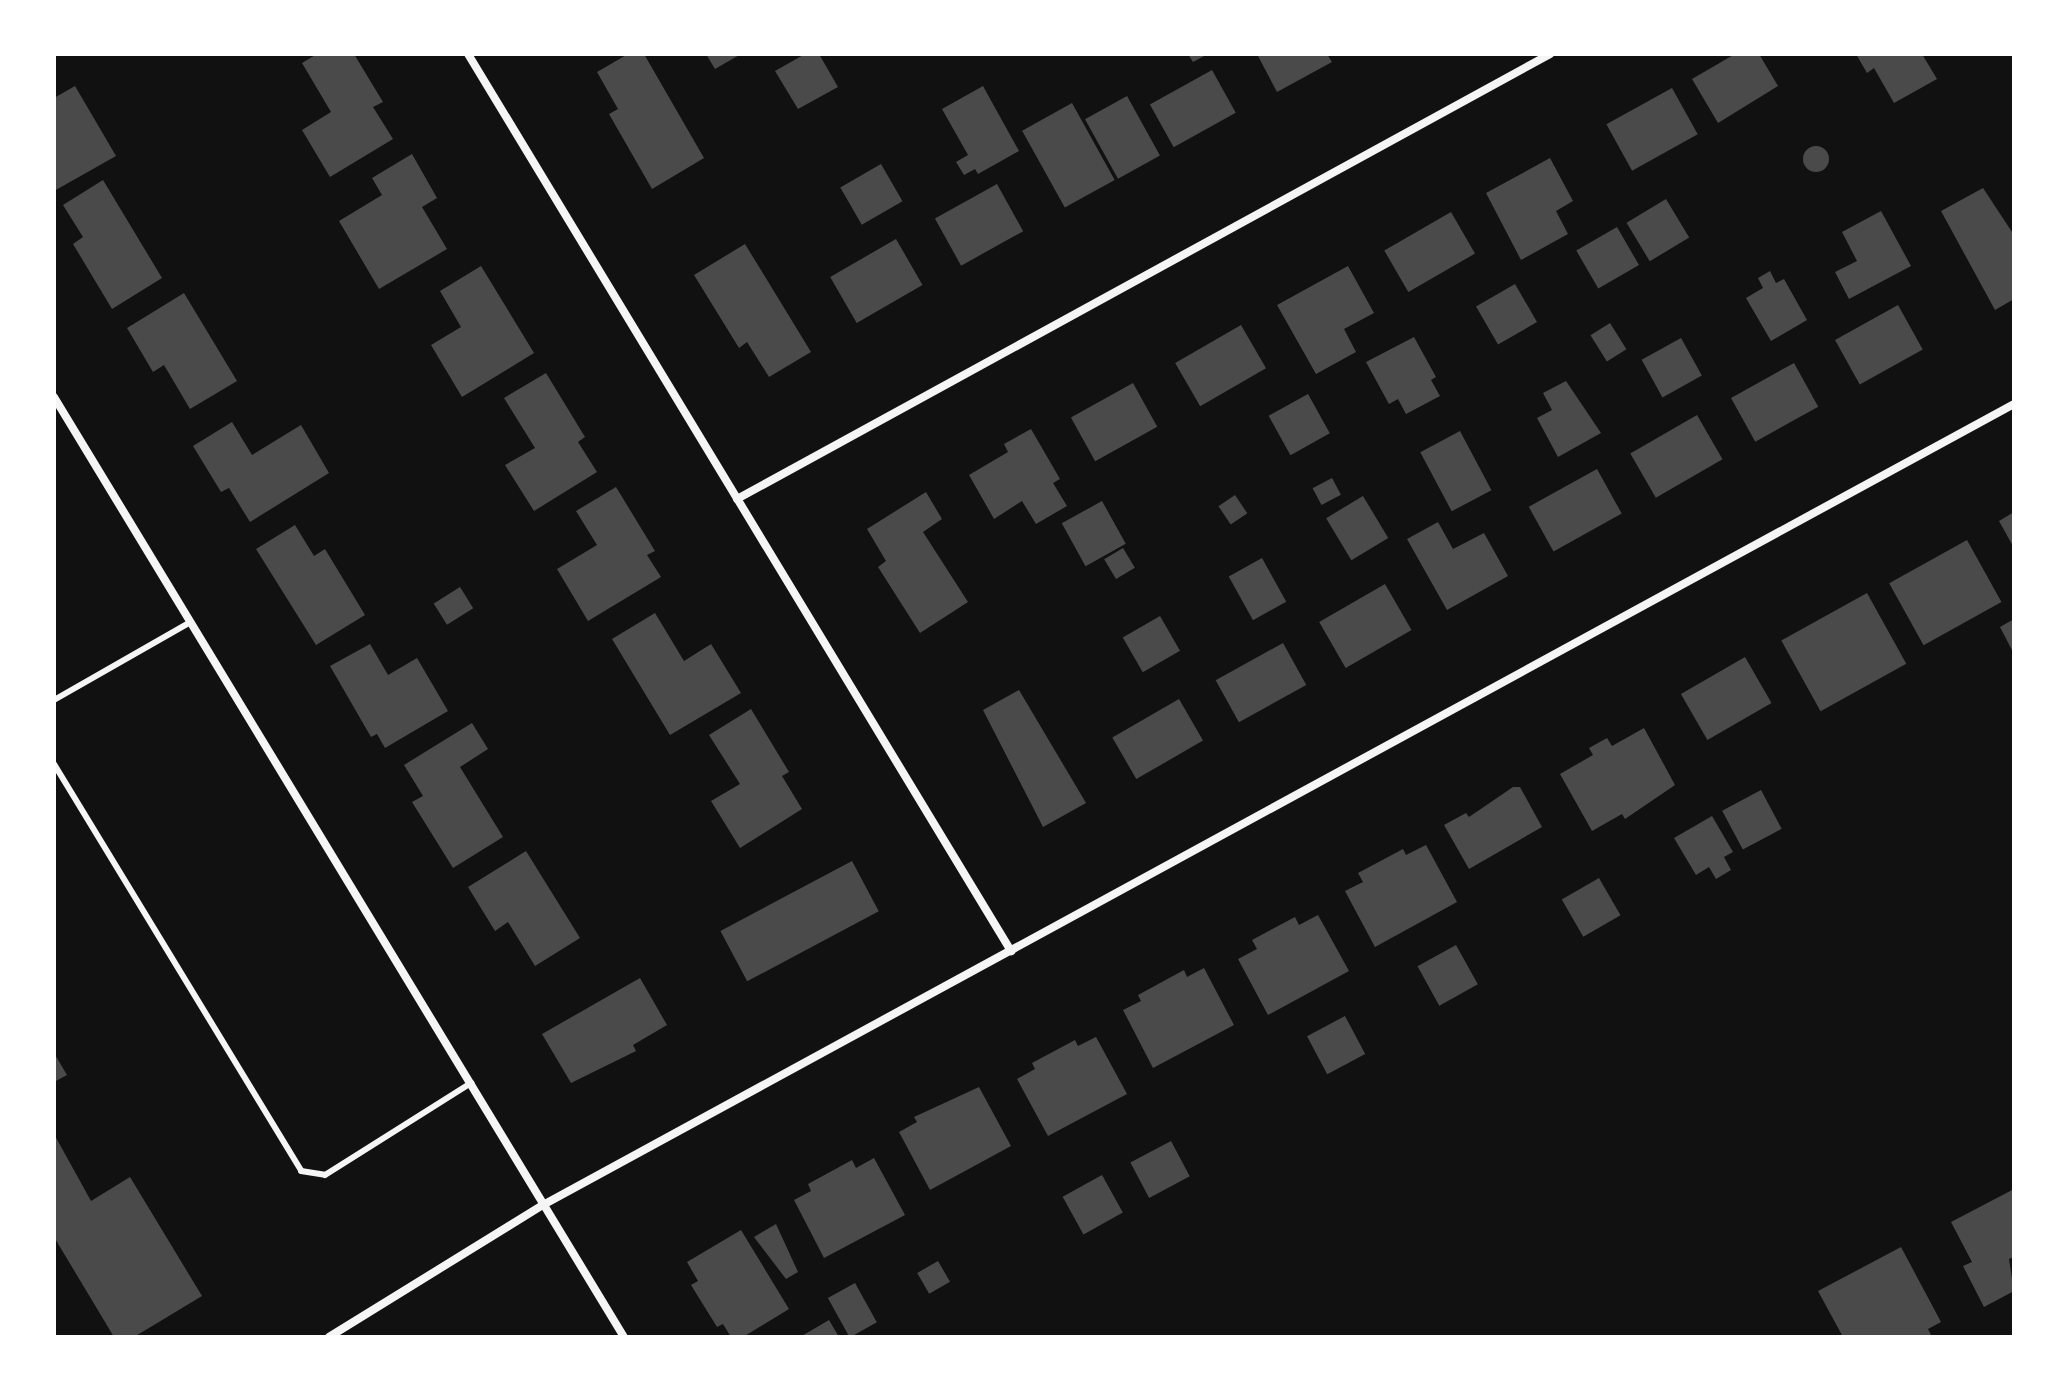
<!DOCTYPE html>
<style>
body{margin:0}
#map{position:relative;width:2068px;height:1391px;overflow:hidden;background:#111;font-family:"Open Sans",sans-serif}
div>[style]{position:absolute}
.building>*{inset:0;background:#4a4a4a;transform-origin:0 0}
.round{border-radius:50%}
.service>*{height:6px;margin:-3px;padding:0 3px;transform-origin:3px;border-radius:3px;background:#f5f5f5}
.minor>*{height:8px;margin:-4px;padding:0 4px;transform-origin:4px;border-radius:4px;background:#f5f5f5}
span{translate:-50% -50%;white-space:nowrap;text-align:center;line-height:1.15;-webkit-text-stroke:7px #fff;paint-order:stroke}
.frame{position:absolute;inset:0;border:56px solid #fff;pointer-events:none}
</style>
<div id="map">
<div class="building">
<div style="clip-path:polygon(317px 54px,354px 54px,383px 102px,373px 107px,393px 139px,330px 177px,302px 130px,331px 112px,302px 63px)"></div>
<div style="clip-path:polygon(628px 54px,644px 54px,704px 158px,652px 189px,609px 114px,618px 109px,597px 72px)"></div>
<div style="clip-path:polygon(706px 54px,741px 54px,715px 69px)"></div>
<div style="clip-path:polygon(805px 54px,819px 54px,838px 87px,798px 109px,775px 71px)"></div>
<div style="clip-path:polygon(1188px 54px,1208px 54px,1193px 62px)"></div>
<div style="clip-path:polygon(1257px 54px,1327px 54px,1332px 62px,1277px 92px)"></div>
<div style="clip-path:polygon(1735px 54px,1759px 54px,1778px 86px,1718px 123px,1692px 79px)"></div>
<div style="clip-path:polygon(1856px 54px,1922px 54px,1937px 79px,1894px 103px,1874px 68px,1867px 73px)"></div>
<div style="left:1212px;top:70px;width:49px;height:71px;rotate:61deg"></div>
<div style="clip-path:polygon(75px 86px,116px 156px,54px 191px,54px 98px)"></div>
<div style="clip-path:polygon(983px 86px,1019px 151px,978px 174px,975px 169px,964px 175px,956px 162px,968px 155px,942px 109px)"></div>
<div style="left:1672px;top:88px;width:53px;height:75px;rotate:61deg"></div>
<div style="left:1127px;top:96px;width:68px;height:48px;rotate:61deg"></div>
<div style="left:1072px;top:103px;width:88px;height:57px;rotate:61deg"></div>
<div class="round" style="left:1803px;top:146px;width:26px;height:26px"></div>
<div style="clip-path:polygon(412px 154px,437px 198px,422px 207px,447px 249px,379px 289px,339px 221px,382px 195px,372px 178px)"></div>
<div style="clip-path:polygon(1550px 158px,1573px 201px,1556px 211px,1568px 234px,1521px 260px,1486px 193px)"></div>
<div style="left:881px;top:164px;width:43px;height:47px;rotate:60deg"></div>
<div style="clip-path:polygon(103px 180px,162px 278px,112px 309px,73px 244px,83px 237px,63px 205px)"></div>
<div style="left:997px;top:184px;width:54px;height:71px;rotate:61deg"></div>
<div style="clip-path:polygon(1983px 188px,2014px 235px,2014px 299px,1995px 310px,1941px 211px)"></div>
<div style="left:1666px;top:199px;width:45px;height:46px;rotate:59deg"></div>
<div style="clip-path:polygon(1881px 211px,1911px 266px,1849px 299px,1835px 272px,1857px 261px,1842px 232px)"></div>
<div style="left:1451px;top:212px;width:48px;height:77px;rotate:60deg"></div>
<div style="left:1617px;top:227px;width:44px;height:47px;rotate:60deg"></div>
<div style="left:896px;top:239px;width:53px;height:76px;rotate:60deg"></div>
<div style="clip-path:polygon(745px 244px,811px 352px,769px 377px,747px 342px,739px 348px,694px 275px)"></div>
<div style="clip-path:polygon(481px 266px,534px 353px,462px 397px,431px 345px,461px 327px,440px 291px)"></div>
<div style="clip-path:polygon(1348px 266px,1374px 313px,1344px 329px,1356px 352px,1316px 374px,1277px 305px)"></div>
<div style="clip-path:polygon(1770px 271px,1776px 283px,1784px 279px,1807px 320px,1771px 341px,1746px 298px,1763px 288px,1758px 278px)"></div>
<div style="left:1515px;top:284px;width:44px;height:45px;rotate:60deg"></div>
<div style="clip-path:polygon(184px 293px,237px 381px,190px 409px,164px 365px,153px 372px,127px 328px)"></div>
<div style="left:1898px;top:305px;width:51px;height:72px;rotate:61deg"></div>
<div style="left:1610px;top:323px;width:31px;height:23px;rotate:58deg"></div>
<div style="left:1241px;top:325px;width:50px;height:76px;rotate:60deg"></div>
<div style="clip-path:polygon(1414px 337px,1436px 377px,1431px 380px,1440px 396px,1406px 414px,1398px 399px,1389px 404px,1366px 362px)"></div>
<div style="left:1681px;top:338px;width:43px;height:45px;rotate:61deg"></div>
<div style="left:1794px;top:363px;width:50px;height:72px;rotate:61deg"></div>
<div style="clip-path:polygon(546px 373px,585px 437px,578px 442px,597px 472px,534px 511px,505px 465px,535px 448px,504px 398px)"></div>
<div style="clip-path:polygon(1566px 381px,1601px 433px,1558px 457px,1537px 418px,1552px 410px,1543px 393px)"></div>
<div style="left:1133px;top:383px;width:50px;height:71px;rotate:61deg"></div>
<div style="left:1308px;top:394px;width:45px;height:45px;rotate:61deg"></div>
<div style="left:1697px;top:415px;width:51px;height:77px;rotate:60deg"></div>
<div style="clip-path:polygon(232px 422px,252px 455px,301px 425px,329px 473px,250px 522px,229px 488px,221px 492px,193px 446px)"></div>
<div style="clip-path:polygon(1031px 429px,1060px 479px,1053px 483px,1067px 506px,1036px 524px,1022px 501px,994px 519px,969px 475px,1008px 452px,1004px 444px)"></div>
<div style="left:1460px;top:431px;width:67px;height:45px;rotate:62deg"></div>
<div style="left:1597px;top:469px;width:51px;height:78px;rotate:61deg"></div>
<div style="left:1332px;top:478px;width:19px;height:22px;rotate:62deg"></div>
<div style="clip-path:polygon(616px 487px,655px 551px,647px 555px,661px 577px,588px 621px,557px 569px,597px 545px,576px 511px)"></div>
<div style="clip-path:polygon(926px 492px,942px 519px,923px 532px,968px 602px,920px 633px,878px 567px,886px 561px,867px 529px)"></div>
<div style="left:1235px;top:495px;width:22px;height:20px;rotate:56deg"></div>
<div style="left:1363px;top:496px;width:49px;height:43px;rotate:59deg"></div>
<div style="left:1102px;top:501px;width:49px;height:46px;rotate:61deg"></div>
<div style="clip-path:polygon(2014px 512px,2014px 548px,1999px 521px)"></div>
<div style="clip-path:polygon(1438px 522px,1453px 549px,1484px 533px,1508px 576px,1447px 610px,1407px 539px)"></div>
<div style="clip-path:polygon(295px 525px,314px 556px,325px 549px,365px 615px,316px 645px,256px 549px)"></div>
<div style="left:1967px;top:540px;width:71px;height:89px;rotate:61deg"></div>
<div style="left:1123px;top:548px;width:23px;height:22px;rotate:59deg"></div>
<div style="left:1262px;top:558px;width:50px;height:38px;rotate:61deg"></div>
<div style="left:1385px;top:584px;width:53px;height:76px;rotate:60deg"></div>
<div style="left:460px;top:587px;width:25px;height:31px;rotate:58deg"></div>
<div style="left:1867px;top:593px;width:81px;height:98px;rotate:61deg"></div>
<div style="clip-path:polygon(655px 613px,684px 661px,711px 644px,741px 693px,670px 735px,612px 639px)"></div>
<div style="left:1160px;top:616px;width:40px;height:43px;rotate:60deg"></div>
<div style="clip-path:polygon(2014px 619px,2014px 654px,2000px 627px)"></div>
<div style="left:1283px;top:643px;width:48px;height:77px;rotate:61deg"></div>
<div style="clip-path:polygon(370px 644px,388px 675px,417px 658px,448px 711px,385px 748px,377px 734px,371px 737px,330px 666px)"></div>
<div style="left:1745px;top:657px;width:53px;height:74px;rotate:60deg"></div>
<div style="clip-path:polygon(1019px 690px,1086px 803px,1043px 827px,983px 710px)"></div>
<div style="left:1179px;top:699px;width:48px;height:77px;rotate:60deg"></div>
<div style="clip-path:polygon(751px 709px,789px 772px,782px 776px,802px 809px,740px 848px,711px 801px,740px 784px,709px 735px)"></div>
<div style="clip-path:polygon(472px 723px,488px 749px,460px 767px,503px 837px,453px 868px,412px 802px,423px 796px,404px 765px)"></div>
<div style="clip-path:polygon(1644px 728px,1675px 785px,1625px 819px,1622px 814px,1592px 831px,1560px 774px,1593px 755px,1589px 748px,1607px 738px,1612px 746px)"></div>
<div style="clip-path:polygon(1513px 787px,1520px 787px,1542px 827px,1469px 869px,1444px 825px,1466px 813px,1469px 817px)"></div>
<div style="left:1761px;top:790px;width:44px;height:44px;rotate:62deg"></div>
<div style="clip-path:polygon(1712px 816px,1733px 852px,1724px 857px,1731px 870px,1716px 879px,1709px 867px,1696px 875px,1674px 838px)"></div>
<div style="clip-path:polygon(1426px 845px,1457px 902px,1375px 947px,1345px 891px,1363px 882px,1358px 873px,1403px 849px,1406px 855px)"></div>
<div style="clip-path:polygon(526px 851px,580px 938px,535px 966px,508px 922px,495px 931px,468px 887px)"></div>
<div style="left:852px;top:861px;width:57px;height:149px;rotate:62deg"></div>
<div style="left:1599px;top:878px;width:43px;height:43px;rotate:60deg"></div>
<div style="clip-path:polygon(1318px 915px,1349px 971px,1268px 1015px,1238px 959px,1257px 949px,1252px 940px,1295px 917px,1299px 925px)"></div>
<div style="left:1456px;top:945px;width:45px;height:44px;rotate:61deg"></div>
<div style="clip-path:polygon(1204px 968px,1234px 1025px,1153px 1068px,1123px 1010px,1141px 1001px,1138px 995px,1184px 970px,1187px 977px)"></div>
<div style="clip-path:polygon(640px 978px,667px 1025px,633px 1045px,636px 1051px,571px 1083px,542px 1034px)"></div>
<div style="left:1345px;top:1016px;width:43px;height:43px;rotate:62deg"></div>
<div style="clip-path:polygon(1096px 1037px,1127px 1094px,1048px 1136px,1017px 1079px,1035px 1069px,1032px 1063px,1075px 1040px,1078px 1046px)"></div>
<div style="clip-path:polygon(54px 1053px,67px 1075px,54px 1082px)"></div>
<div style="clip-path:polygon(979px 1087px,1011px 1146px,930px 1190px,899px 1132px,917px 1122px,914px 1117px)"></div>
<div style="clip-path:polygon(54px 1134px,91px 1201px,130px 1177px,202px 1296px,134px 1337px,114px 1337px,54px 1237px)"></div>
<div style="left:1171px;top:1141px;width:40px;height:46px;rotate:62deg"></div>
<div style="clip-path:polygon(874px 1158px,905px 1215px,824px 1258px,794px 1200px,811px 1191px,808px 1184px,852px 1160px,856px 1168px)"></div>
<div style="left:1102px;top:1175px;width:43px;height:45px;rotate:61deg"></div>
<div style="clip-path:polygon(2014px 1189px,2014px 1257px,2009px 1259px,2014px 1291px,1984px 1307px,1963px 1266px,1972px 1262px,1951px 1222px)"></div>
<div style="clip-path:polygon(776px 1224px,798px 1272px,786px 1279px,754px 1237px)"></div>
<div style="clip-path:polygon(741px 1230px,789px 1309px,743px 1337px,731px 1337px,723px 1324px,717px 1327px,691px 1285px,698px 1281px,687px 1262px)"></div>
<div style="clip-path:polygon(1901px 1247px,1941px 1322px,1928px 1329px,1932px 1337px,1843px 1337px,1818px 1291px)"></div>
<div style="left:938px;top:1261px;width:24px;height:24px;rotate:60deg"></div>
<div style="left:855px;top:1283px;width:45px;height:31px;rotate:61deg"></div>
<div style="clip-path:polygon(829px 1320px,839px 1337px,800px 1337px)"></div>
</div>
<div class="service">
<div style="left:54px;top:700px;width:155px;rotate:-29.7deg"></div>
<div style="left:54px;top:764px;width:476px;rotate:58.7deg"></div>
<div style="left:301px;top:1171px;width:24px;rotate:9deg"></div>
<div style="left:325px;top:1175px;width:173px;rotate:-32.2deg"></div>
</div>
<div class="minor">
<div style="left:468px;top:54px;width:1049px;rotate:58.81deg"></div>
<div style="left:54px;top:397px;width:1099px;rotate:58.77deg"></div>
<div style="left:737px;top:499px;width:927px;rotate:-28.69deg"></div>
<div style="left:329px;top:1337px;width:251px;rotate:-31.7deg"></div>
<div style="left:543px;top:1205px;width:1675px;rotate:-28.57deg"></div>
</div>
<div class="frame"></div>
</div>
